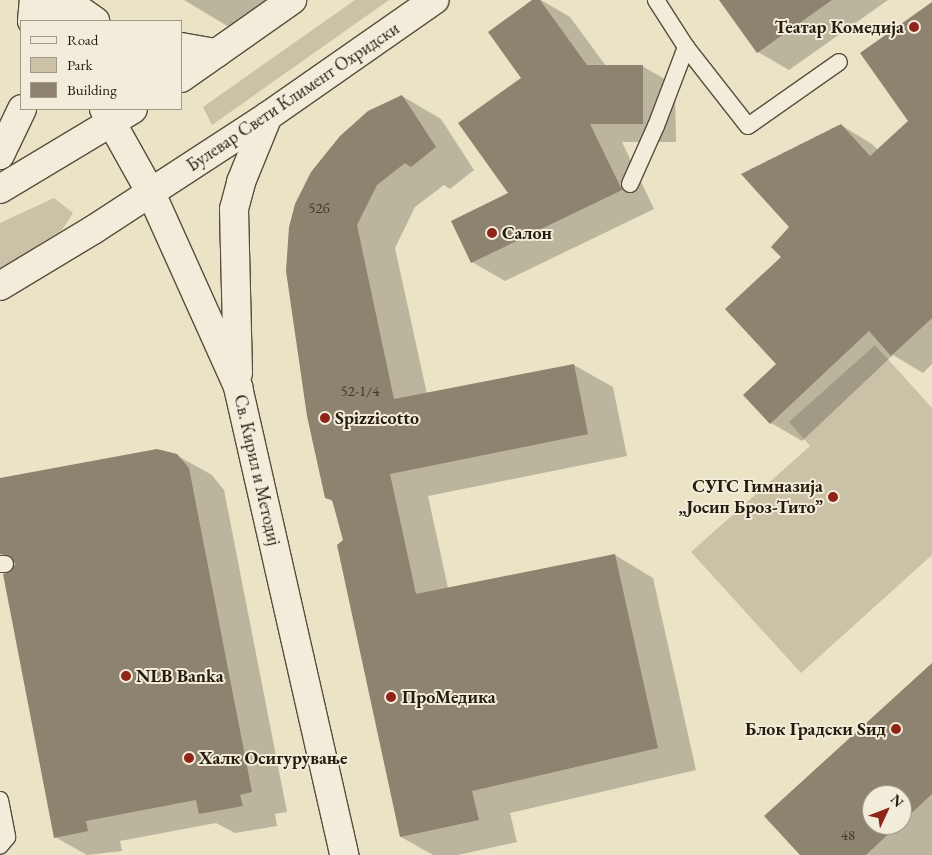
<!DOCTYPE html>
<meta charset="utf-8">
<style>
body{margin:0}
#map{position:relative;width:932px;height:855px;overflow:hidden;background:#ebe3c6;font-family:"EB Garamond",serif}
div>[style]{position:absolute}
.green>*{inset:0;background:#cac1a7}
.shadow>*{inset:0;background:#0003}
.building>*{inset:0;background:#8d836e}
.roads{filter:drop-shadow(1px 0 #584d3c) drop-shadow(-1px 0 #584d3c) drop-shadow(0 1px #584d3c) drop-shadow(0 -1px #584d3c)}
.service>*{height:16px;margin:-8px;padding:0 8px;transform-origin:8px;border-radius:8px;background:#f2edda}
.tertiary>*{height:28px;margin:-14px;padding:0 14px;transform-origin:14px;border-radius:14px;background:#f2edda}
.dots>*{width:14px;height:14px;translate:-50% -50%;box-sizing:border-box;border:2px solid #f2edda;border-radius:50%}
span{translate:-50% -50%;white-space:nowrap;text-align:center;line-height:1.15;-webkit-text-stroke:4px #f2edda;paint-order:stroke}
.number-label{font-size:15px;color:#403526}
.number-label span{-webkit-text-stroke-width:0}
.poi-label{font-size:18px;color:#271b0e;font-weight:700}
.right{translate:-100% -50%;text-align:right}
.left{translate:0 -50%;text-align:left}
.street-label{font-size:18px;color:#271b0e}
.legend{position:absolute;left:20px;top:20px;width:162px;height:90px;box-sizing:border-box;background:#f2edda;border:1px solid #a19988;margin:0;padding:6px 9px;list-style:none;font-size:15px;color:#271b0e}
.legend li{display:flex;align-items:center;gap:10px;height:25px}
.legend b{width:25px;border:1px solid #a19988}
.north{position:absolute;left:862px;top:785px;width:50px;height:50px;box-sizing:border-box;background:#f2edda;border:1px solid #a19988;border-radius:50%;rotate:47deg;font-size:14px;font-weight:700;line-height:20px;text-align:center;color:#271b0e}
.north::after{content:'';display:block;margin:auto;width:18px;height:22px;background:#8f2418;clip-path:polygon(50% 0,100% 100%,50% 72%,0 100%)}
</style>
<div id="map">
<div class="green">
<div style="clip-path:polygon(355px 0,389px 0,212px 125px,203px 107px)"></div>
<div style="clip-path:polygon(54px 198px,73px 213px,62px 230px,0 270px,0 223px)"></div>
<div style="clip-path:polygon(875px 345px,932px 408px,932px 555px,801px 673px,691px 552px,810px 446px,789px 422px)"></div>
</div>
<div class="shadow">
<div style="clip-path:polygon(184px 0,273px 0,234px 30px)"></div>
<div style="clip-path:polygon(535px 0,541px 0,570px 17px,606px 66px,642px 66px,675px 85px,676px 142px,622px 142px,654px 209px,505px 281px,472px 262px,510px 194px,523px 78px)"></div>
<div style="clip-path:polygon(720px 0,888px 0,789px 70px,758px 52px)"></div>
<div style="clip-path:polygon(932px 3px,932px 364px,923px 373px,893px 355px,802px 441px,771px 423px,778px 364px,782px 257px,791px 227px,841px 125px,872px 144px,878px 150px,910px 121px)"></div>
<div style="clip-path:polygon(402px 96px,441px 119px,474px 170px,450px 189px,444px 185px,415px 207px,395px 248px,427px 394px,574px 365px,613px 387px,627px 456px,428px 496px,448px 588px,615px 555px,653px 578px,696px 770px,510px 813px,517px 842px,458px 855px,433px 855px,401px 837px,344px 540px,334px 502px,326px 498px,288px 271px)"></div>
<div style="clip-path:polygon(176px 455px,212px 475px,224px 490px,287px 812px,275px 814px,277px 826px,235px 833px,216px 823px,120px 841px,122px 851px,87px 855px,55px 837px,16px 562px,0 553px,0 480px)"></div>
<div style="clip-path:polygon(evenodd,932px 665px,932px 855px,801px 855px,932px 665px,872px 795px,902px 795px,902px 825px,872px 825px,872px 795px)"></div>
</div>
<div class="building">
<div style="clip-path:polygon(532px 0,540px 0,587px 65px,643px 65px,643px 124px,590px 124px,622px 190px,471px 263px,451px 221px,508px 193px,458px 123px,521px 78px,488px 32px)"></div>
<div style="clip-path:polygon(719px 0,832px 0,757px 53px)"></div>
<div style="clip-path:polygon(932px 2px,932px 318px,891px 356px,869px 331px,770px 424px,743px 395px,776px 364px,725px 309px,781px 257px,771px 247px,789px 227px,741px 174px,841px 124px,870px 156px,908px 121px,860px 53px)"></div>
<div style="clip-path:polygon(402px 95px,436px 147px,411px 167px,405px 163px,377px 185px,357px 225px,394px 399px,574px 364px,588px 434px,390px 474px,416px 594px,615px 554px,658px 748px,472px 791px,479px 820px,400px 837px,337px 545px,343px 540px,332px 500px,325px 498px,307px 416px,286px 271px,289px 227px,295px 204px,311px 172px,340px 136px,368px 111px)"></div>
<div style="clip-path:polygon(157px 449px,177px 454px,189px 468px,252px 792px,240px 795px,243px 806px,199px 814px,196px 800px,86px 821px,88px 831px,54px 838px,3px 574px,10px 572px,15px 564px,10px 556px,0 554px,0 478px)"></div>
<div style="clip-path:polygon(932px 663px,932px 794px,902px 822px,902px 795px,872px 795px,872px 825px,898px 825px,866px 855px,800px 855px,764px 816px)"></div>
</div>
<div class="roads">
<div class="service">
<div style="left:686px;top:47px;width:100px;rotate:51.9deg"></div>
<div style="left:748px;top:126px;width:111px;rotate:-35.1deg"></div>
<div style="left:630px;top:184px;width:64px;rotate:-65.9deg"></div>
<div style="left:656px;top:126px;width:85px;rotate:-69.2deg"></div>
<div style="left:686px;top:47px;width:56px;rotate:-122.6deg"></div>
<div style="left:0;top:564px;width:5px"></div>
<div style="left:0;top:800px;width:38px;rotate:79deg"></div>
<div style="left:7px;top:837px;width:11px;rotate:128deg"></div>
</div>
<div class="tertiary">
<div style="left:46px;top:0;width:24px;rotate:62deg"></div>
<div style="left:65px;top:0;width:37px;rotate:35deg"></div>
<div style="left:32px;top:21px;width:21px;rotate:-85deg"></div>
<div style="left:181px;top:47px;width:36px;rotate:10deg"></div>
<div style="left:181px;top:78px;width:136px;rotate:-35.1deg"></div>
<div style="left:104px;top:109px;width:96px;rotate:60.8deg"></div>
<div style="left:151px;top:193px;width:213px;rotate:65.8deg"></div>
<div style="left:238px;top:387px;width:480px;rotate:77.2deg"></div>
<div style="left:0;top:155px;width:51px;rotate:-64.4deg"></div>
<div style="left:0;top:189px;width:155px;rotate:-31deg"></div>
<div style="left:0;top:286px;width:109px;rotate:-31.1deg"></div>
<div style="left:93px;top:230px;width:209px;rotate:-33.1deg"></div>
<div style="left:268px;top:116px;width:203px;rotate:-34.9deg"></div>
<div style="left:238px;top:373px;width:164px;rotate:-91.4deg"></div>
<div style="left:234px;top:209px;width:28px;rotate:-75deg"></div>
<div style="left:241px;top:182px;width:71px;rotate:-67.8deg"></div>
</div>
</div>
<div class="dots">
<div style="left:914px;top:27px;background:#8f2418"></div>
<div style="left:492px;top:233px;background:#8f2418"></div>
<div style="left:325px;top:418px;background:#8f2418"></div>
<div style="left:833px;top:497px;background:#8f2418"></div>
<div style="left:126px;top:676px;background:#8f2418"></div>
<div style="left:391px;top:697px;background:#8f2418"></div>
<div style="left:896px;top:729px;background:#8f2418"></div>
<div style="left:189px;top:758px;background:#8f2418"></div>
</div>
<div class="number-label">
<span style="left:319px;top:208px">52б</span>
<span style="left:360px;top:391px">52-1/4</span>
<span style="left:848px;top:835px">48</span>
</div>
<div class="poi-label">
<span class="right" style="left:904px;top:27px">Театар Комедија</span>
<span class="left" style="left:502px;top:233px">Салон</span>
<span class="left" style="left:335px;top:418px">Spizzicotto</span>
<span class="right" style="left:823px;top:497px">СУГС Гимназија<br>„Јосип Броз-Тито”</span>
<span class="left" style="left:136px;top:676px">NLB Banka</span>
<span class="left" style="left:402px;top:697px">ПроМедика</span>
<span class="right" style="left:886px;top:729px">Блок Градски Sид</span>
<span class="left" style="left:199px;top:758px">Халк Осигурување</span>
</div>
<div class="street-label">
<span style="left:293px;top:97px;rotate:-34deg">Булевар Свети Климент Охридски</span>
<span style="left:257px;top:470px;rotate:77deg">Св. Кирил и Методиј</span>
</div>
<ul class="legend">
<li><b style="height:6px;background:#f2edda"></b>Road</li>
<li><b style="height:14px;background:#cac1a7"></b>Park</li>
<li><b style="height:14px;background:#8d836e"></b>Building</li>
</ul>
<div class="north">N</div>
</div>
